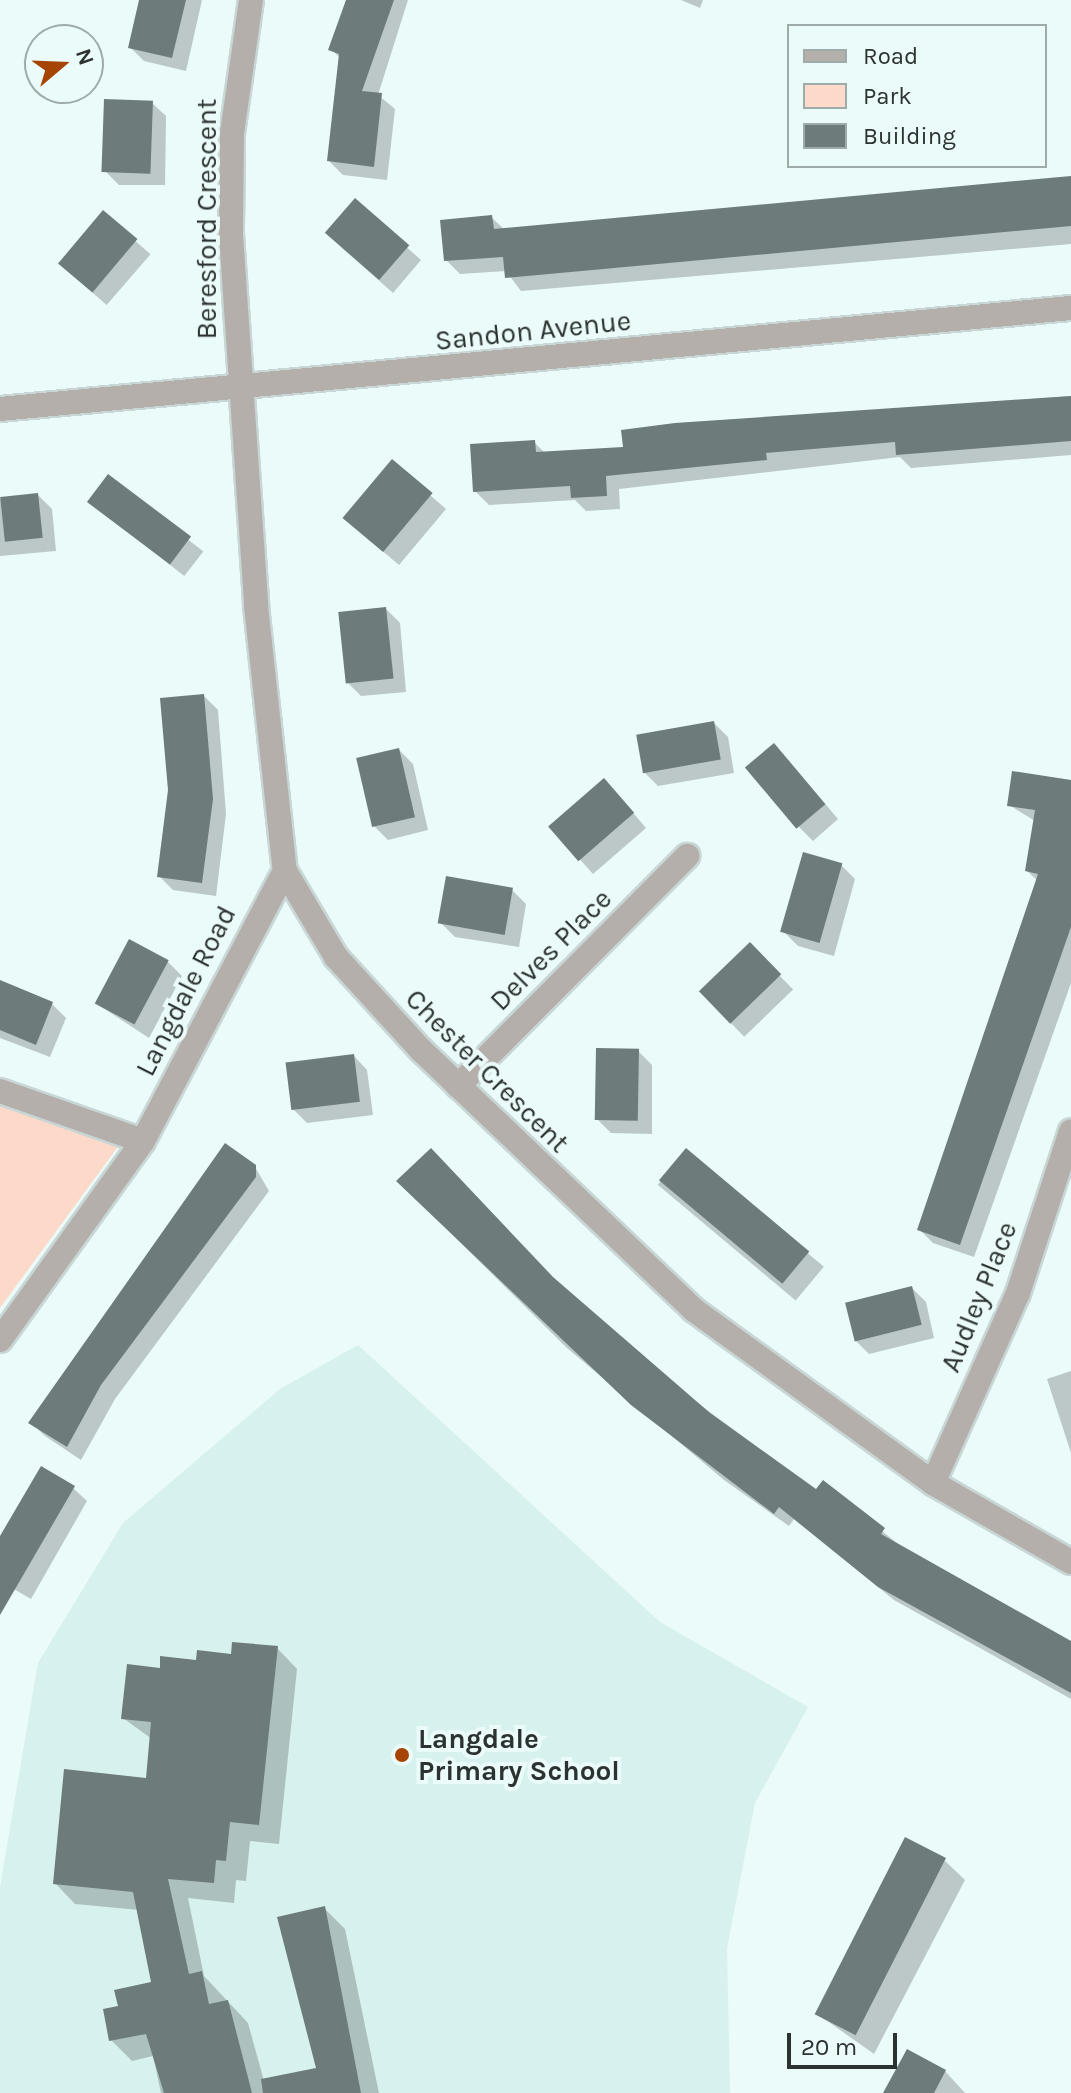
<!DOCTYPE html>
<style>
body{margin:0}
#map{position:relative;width:1071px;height:2093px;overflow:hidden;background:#eafbf9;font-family:Karla,sans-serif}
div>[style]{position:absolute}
.built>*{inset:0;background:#d7f1ee}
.green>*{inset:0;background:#fdd9c9}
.shadow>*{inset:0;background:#0003;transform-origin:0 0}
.building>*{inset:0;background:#6d7b7a;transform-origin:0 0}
.roads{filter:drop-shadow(2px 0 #c8d7d5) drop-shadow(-2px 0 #c8d7d5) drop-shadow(0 2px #c8d7d5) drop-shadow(0 -2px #c8d7d5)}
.minor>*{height:24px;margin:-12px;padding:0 12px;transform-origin:12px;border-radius:12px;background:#b5afac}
.dots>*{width:22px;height:22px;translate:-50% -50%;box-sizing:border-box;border:4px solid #eafbf9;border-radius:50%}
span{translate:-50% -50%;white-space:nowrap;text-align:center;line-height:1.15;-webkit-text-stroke:8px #eafbf9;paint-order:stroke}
.street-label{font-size:28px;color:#2c3231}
.poi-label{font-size:28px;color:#2c3231;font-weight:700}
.left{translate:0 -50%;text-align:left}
.legend{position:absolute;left:787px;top:24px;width:260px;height:144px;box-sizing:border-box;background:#eafbf9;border:2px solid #9eaba9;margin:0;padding:10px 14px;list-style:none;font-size:24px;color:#2c3231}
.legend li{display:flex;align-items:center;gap:16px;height:40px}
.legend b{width:40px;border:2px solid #9eaba9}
.north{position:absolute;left:24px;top:24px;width:80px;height:80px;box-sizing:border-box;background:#eafbf9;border:2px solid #9eaba9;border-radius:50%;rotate:71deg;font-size:22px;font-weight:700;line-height:32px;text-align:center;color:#2c3231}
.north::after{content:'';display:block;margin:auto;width:28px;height:36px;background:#a64406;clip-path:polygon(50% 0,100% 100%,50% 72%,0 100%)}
.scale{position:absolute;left:787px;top:2033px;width:110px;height:36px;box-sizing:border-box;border:4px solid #2c3231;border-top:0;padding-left:10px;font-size:24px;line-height:28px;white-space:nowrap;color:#2c3231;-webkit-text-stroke:6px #eafbf9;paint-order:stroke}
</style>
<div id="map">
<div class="built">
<div style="clip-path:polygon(358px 1345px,660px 1622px,808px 1707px,755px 1803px,727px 1948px,730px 2093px,0 2093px,0 1887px,38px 1663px,123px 1523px,280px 1389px)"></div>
</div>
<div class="green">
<div style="clip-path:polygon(0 1105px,120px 1144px,0 1308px)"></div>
</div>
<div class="shadow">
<div style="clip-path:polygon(141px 0,202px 0,186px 71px,144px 61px,130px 47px)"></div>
<div style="clip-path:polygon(346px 0,408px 0,378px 95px,395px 109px,387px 180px,343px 175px,329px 161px,341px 59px,331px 49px)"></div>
<div style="clip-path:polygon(681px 0,703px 0,700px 8px)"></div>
<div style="clip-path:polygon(152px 103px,166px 116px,165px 185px,119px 185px,105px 171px)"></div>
<div style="clip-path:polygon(1071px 178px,1071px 244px,521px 291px,506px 271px,460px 274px,446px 260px,491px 217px,505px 230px)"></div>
<div style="clip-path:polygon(355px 201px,421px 260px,393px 293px,341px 247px)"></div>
<div style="left:103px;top:213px;width:63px;height:67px;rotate:41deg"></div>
<div style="clip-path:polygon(1071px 396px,1071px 455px,911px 468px,900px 457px,619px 489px,620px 509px,586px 511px,575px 500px,489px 505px,475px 491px,534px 442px,545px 453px,625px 449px,675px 425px)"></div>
<div style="clip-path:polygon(392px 462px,446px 509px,399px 565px,360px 532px)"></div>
<div style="left:108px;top:477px;width:121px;height:31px;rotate:38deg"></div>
<div style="clip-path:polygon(38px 495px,52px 509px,56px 551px,0 556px,0 499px)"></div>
<div style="clip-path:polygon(386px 609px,400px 623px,406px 692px,361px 696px,347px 682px)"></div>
<div style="clip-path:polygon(204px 696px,218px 710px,226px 814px,216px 896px,173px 890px,159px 876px)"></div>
<div style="clip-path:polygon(714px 723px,728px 737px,734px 773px,658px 786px,644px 772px)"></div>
<div style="clip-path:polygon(399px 750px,413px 764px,428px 830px,388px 840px,374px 826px)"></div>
<div style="clip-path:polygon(788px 760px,838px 819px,813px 841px,799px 827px)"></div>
<div style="clip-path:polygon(1071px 782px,1071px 983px,974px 1257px,933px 1243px,919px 1229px,1038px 881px,1027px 871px,1035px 821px,1009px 805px)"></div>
<div style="clip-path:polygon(618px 795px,646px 828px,593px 874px,551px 827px)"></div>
<div style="clip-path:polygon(841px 865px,855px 879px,834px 956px,798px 946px,784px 932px)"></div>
<div style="clip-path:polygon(512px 890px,526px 904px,519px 947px,455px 937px,441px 923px)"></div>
<div style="left:750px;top:945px;width:62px;height:68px;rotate:46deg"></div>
<div style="clip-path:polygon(168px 962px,182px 976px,149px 1038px,97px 1004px)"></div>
<div style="clip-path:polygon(0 984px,52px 1004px,66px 1018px,50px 1057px,0 1038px)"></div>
<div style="clip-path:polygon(638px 1051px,652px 1065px,652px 1134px,611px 1133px,597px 1119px)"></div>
<div style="clip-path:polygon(354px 1056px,367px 1070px,373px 1115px,307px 1123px,293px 1109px)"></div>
<div style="left:686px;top:1151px;width:180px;height:44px;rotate:40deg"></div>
<div style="clip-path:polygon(255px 1167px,269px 1191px,115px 1399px,81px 1460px,45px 1436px,31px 1423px)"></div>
<div style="clip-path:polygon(398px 1181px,555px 1281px,649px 1367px,817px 1491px,823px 1483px,898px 1544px,1071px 1644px,1071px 1699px,894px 1600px,794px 1519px,789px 1526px,724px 1480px,567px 1348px)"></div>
<div style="clip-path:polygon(912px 1288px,926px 1302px,934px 1338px,869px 1354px,855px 1340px)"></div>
<div style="clip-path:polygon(1071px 1371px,1071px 1453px,1047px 1379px)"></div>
<div style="clip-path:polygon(73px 1488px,87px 1501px,31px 1599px,0 1581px,0 1540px)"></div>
<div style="clip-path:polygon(277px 1648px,297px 1669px,279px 1844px,250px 1841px,246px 1881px,236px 1880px,234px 1903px,188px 1898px,204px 1976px,248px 2023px,264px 2081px,319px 2070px,324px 1908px,345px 1929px,379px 2093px,161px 2093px,153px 2056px,132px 2061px,111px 2040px,120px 2008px,153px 1984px,139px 1910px,75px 1904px,55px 1883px,147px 1780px,152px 1739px,123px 1718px,162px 1670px)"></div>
<div style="clip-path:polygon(944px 1860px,965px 1880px,874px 2054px,816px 2013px)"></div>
<div style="clip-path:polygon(945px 2071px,965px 2093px,886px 2093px)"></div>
</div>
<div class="building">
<div style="clip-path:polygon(139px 0,186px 0,172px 58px,128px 48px)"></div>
<div style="clip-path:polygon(346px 0,394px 0,362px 91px,382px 93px,374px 167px,327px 161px,339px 54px,328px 50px)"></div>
<div style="left:104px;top:99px;width:49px;height:73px;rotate:2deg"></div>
<div style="clip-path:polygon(1071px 176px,1071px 226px,505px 278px,503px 257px,444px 261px,440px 220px,492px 215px,494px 229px)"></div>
<div style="left:355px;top:198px;width:72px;height:46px;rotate:41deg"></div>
<div style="left:103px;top:210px;width:45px;height:70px;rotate:40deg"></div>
<div style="clip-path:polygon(1071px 396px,1071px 441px,896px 455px,895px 442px,766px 453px,767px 460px,606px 476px,607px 496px,571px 498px,570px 486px,473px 492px,470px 444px,535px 440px,536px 452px,623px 447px,621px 430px,675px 423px)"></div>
<div style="left:392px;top:459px;width:53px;height:77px;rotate:40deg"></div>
<div style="left:108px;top:474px;width:104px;height:35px;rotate:37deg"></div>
<div style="left:38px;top:493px;width:45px;height:38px;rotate:84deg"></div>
<div style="left:386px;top:607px;width:72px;height:48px;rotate:84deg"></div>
<div style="clip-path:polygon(204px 694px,213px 799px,202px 883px,157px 877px,168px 790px,160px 698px)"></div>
<div style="left:714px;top:721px;width:39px;height:79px;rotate:80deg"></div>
<div style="left:774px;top:743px;width:80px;height:38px;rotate:50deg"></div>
<div style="left:399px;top:748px;width:71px;height:44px;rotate:77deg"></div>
<div style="clip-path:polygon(1012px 771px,1071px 780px,1071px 927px,960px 1245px,917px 1230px,1038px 874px,1025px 871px,1035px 810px,1007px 806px)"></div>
<div style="left:604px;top:778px;width:46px;height:74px;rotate:49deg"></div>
<div style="left:803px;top:852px;width:41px;height:83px;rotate:16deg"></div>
<div style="left:446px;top:876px;width:68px;height:48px;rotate:10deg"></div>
<div style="left:129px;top:939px;width:45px;height:73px;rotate:28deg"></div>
<div style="left:750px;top:942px;width:45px;height:71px;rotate:46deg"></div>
<div style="clip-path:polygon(0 980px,53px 1002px,36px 1045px,0 1030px)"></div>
<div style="left:596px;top:1048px;width:43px;height:72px;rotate:1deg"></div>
<div style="left:354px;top:1054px;width:48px;height:69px;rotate:83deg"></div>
<div style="clip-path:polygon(225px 1143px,256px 1165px,256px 1177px,101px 1385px,67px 1447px,28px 1423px)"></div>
<div style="clip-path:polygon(431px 1148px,553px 1277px,710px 1413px,816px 1489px,823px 1480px,885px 1528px,881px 1534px,1071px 1641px,1071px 1693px,878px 1587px,779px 1507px,774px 1514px,631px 1405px,396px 1181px)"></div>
<div style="left:686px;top:1148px;width:161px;height:42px;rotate:40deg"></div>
<div style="left:912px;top:1286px;width:40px;height:69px;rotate:76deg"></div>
<div style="clip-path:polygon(41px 1466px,75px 1486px,0 1615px,0 1536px)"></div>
<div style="clip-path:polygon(232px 1642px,278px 1646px,259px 1825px,230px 1822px,226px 1861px,216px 1860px,214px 1883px,168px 1879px,189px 1974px,202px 1971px,209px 2004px,228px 2000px,252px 2093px,164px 2093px,146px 2034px,109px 2041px,103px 2009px,118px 2006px,114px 1990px,151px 1982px,133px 1892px,53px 1884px,64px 1769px,146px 1778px,151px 1722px,121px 1719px,127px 1664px,160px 1668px,160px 1656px,196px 1660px,197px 1650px,231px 1654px)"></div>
<div style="left:905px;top:1837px;width:46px;height:199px;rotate:27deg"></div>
<div style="clip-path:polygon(325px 1906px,361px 2093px,263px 2093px,261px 2079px,316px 2068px,277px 1917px)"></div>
<div style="clip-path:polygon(907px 2049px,946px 2070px,934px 2093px,883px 2093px)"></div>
</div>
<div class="roads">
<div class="minor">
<div style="left:251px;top:0;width:134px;rotate:98.1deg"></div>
<div style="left:232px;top:133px;width:102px;rotate:90.6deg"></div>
<div style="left:231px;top:235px;width:372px;rotate:86.1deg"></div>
<div style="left:256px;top:606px;width:267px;rotate:83.8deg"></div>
<div style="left:285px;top:871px;width:100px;rotate:59.3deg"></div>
<div style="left:336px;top:957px;width:126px;rotate:47.6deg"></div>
<div style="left:421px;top:1050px;width:377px;rotate:43.6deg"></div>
<div style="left:694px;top:1310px;width:295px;rotate:35.9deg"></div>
<div style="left:933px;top:1483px;width:159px;rotate:29.8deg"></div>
<div style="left:0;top:409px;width:1076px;rotate:-5.39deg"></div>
<div style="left:458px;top:1086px;width:325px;rotate:-45.1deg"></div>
<div style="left:0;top:1091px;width:151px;rotate:19.3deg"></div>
<div style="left:0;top:1340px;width:245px;rotate:-54.3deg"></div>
<div style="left:143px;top:1141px;width:305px;rotate:-62.3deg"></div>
<div style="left:933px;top:1483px;width:208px;rotate:-65.9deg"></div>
<div style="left:1018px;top:1293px;width:170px;rotate:-71.9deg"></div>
</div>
</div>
<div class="dots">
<div style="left:402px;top:1755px;background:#a64406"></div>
</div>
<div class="street-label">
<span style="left:207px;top:219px;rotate:-90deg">Beresford Crescent</span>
<span style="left:533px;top:331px;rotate:-6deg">Sandon Avenue</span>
<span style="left:551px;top:950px;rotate:-45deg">Delves Place</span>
<span style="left:186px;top:991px;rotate:-63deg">Langdale Road</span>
<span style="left:487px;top:1071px;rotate:45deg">Chester Crescent</span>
<span style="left:979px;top:1297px;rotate:-68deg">Audley Place</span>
</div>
<div class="poi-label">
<span class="left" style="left:418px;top:1755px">Langdale<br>Primary School</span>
</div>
<ul class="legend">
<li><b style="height:10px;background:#b5afac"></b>Road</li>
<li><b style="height:22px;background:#fdd9c9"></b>Park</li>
<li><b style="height:22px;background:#6d7b7a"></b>Building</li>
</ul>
<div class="north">N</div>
<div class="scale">20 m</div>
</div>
